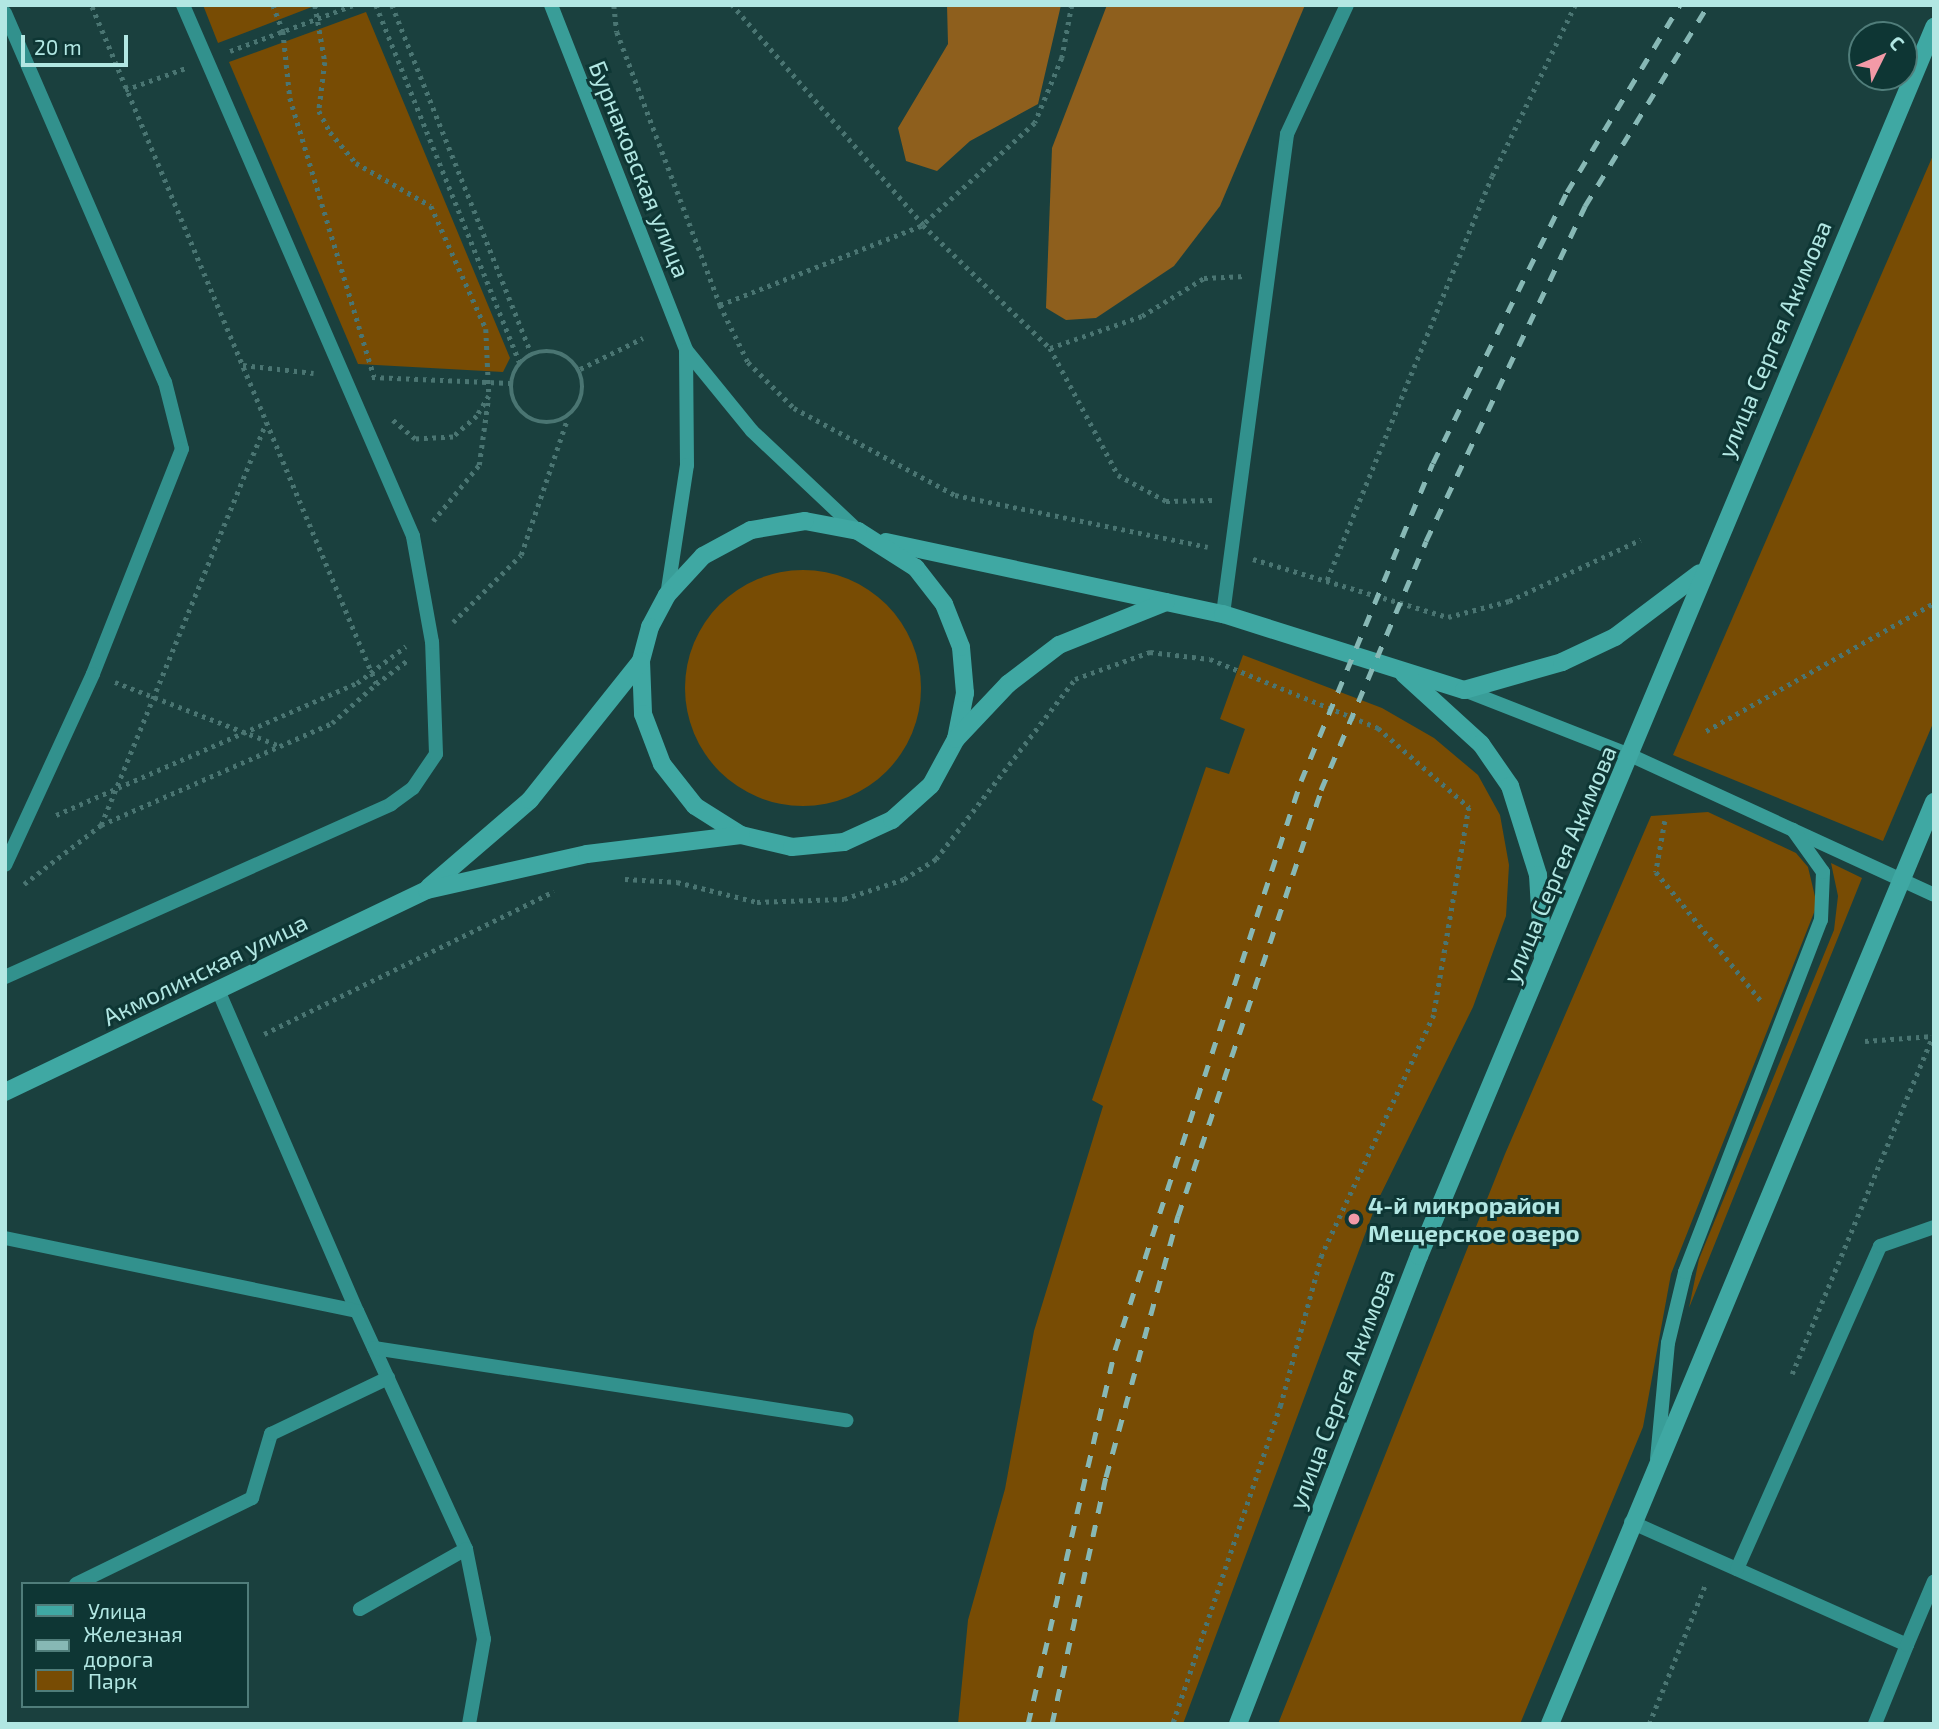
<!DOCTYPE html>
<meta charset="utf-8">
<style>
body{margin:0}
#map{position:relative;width:1939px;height:1729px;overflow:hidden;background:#1a403e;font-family:"Exo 2",sans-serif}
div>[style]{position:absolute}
.green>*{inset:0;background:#784c04}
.round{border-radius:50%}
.forest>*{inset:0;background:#8e5f1d}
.path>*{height:4.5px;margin-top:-2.25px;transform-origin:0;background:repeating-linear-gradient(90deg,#4a7572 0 3.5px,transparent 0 8.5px)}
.path>.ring{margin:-2.25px;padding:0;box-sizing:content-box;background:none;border:4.5px solid #4a7572;border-radius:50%}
.service>*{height:14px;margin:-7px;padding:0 7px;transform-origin:7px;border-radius:7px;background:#32918d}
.secondary>*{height:14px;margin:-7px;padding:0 7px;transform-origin:7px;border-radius:7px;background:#399d98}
.primary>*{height:18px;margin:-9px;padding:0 9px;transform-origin:9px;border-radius:9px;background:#3fa8a3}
.rail>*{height:5px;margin-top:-2.5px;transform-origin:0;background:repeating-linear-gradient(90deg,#87b8b5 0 12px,transparent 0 24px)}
.dots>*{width:19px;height:19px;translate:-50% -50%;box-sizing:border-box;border:4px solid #0e3634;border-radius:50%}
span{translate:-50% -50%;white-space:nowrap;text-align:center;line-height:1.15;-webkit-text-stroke:6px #0e3634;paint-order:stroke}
.street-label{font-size:24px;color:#b2e7e3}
.poi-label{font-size:24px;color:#b2e7e3;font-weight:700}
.left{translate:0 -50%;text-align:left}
.frame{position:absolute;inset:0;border:7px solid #b2e7e3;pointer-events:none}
.legend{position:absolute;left:21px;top:1582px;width:228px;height:126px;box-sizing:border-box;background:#0e3634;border:2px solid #507d7a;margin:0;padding:9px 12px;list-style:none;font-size:21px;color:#b2e7e3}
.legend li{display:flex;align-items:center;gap:14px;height:35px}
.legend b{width:35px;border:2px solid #507d7a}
.north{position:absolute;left:1848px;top:21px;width:70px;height:70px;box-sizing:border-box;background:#0e3634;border:2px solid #507d7a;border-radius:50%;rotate:47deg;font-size:19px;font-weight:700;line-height:28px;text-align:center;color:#b2e7e3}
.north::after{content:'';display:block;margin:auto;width:24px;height:32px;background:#f39aa7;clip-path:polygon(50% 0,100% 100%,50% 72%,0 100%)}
.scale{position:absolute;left:21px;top:35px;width:107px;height:32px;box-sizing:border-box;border:4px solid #b2e7e3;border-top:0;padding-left:9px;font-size:21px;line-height:24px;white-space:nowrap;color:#b2e7e3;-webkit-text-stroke:5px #0e3634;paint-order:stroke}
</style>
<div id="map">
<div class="green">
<div style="clip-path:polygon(203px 5px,317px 5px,218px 43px)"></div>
<div style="clip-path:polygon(366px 12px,510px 358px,503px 372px,358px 364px,229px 62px)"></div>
<div style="clip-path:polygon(1934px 153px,1934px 721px,1883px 841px,1673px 755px)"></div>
<div class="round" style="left:685px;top:570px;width:236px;height:236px"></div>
<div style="clip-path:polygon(1243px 655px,1382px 708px,1434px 738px,1478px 775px,1500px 815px,1509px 865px,1506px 916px,1473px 1007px,1377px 1202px,1183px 1724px,958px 1724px,968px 1620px,1005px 1489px,1034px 1331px,1103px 1106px,1092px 1100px,1206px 767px,1229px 774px,1245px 729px,1220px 719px)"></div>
<div style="clip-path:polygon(1708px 812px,1796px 853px,1808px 867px,1817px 905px,1671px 1274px,1643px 1427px,1520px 1724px,1278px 1724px,1505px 1154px,1651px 816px)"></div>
<div style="clip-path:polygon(1831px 863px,1862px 878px,1689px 1308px,1699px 1259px,1834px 930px,1838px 896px)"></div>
</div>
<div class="forest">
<div style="clip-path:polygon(947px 5px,1061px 5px,1038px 104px,970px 141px,937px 171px,906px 161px,898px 128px,948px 44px)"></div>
<div style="clip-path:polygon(1107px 5px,1305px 5px,1220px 206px,1174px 266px,1096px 318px,1066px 320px,1046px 308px,1052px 148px)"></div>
</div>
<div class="path">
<div style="left:273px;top:5px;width:28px;rotate:69deg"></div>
<div style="left:283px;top:31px;width:67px;rotate:84deg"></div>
<div style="left:290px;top:98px;width:291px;rotate:73.2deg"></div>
<div style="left:315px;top:5px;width:58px;rotate:80deg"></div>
<div style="left:325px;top:62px;width:49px;rotate:97deg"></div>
<div style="left:319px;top:111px;width:24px;rotate:62deg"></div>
<div style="left:330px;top:132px;width:40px;rotate:50deg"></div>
<div style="left:356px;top:163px;width:86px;rotate:29.8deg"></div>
<div style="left:431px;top:206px;width:135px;rotate:65.9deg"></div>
<div style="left:486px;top:329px;width:67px;rotate:87.4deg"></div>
<div style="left:489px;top:396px;width:23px;rotate:121deg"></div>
<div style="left:477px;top:416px;width:32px;rotate:139deg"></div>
<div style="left:453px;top:437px;width:38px;rotate:177deg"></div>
<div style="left:415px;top:439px;width:30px;rotate:-140deg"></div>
<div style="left:376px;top:5px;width:386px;rotate:68.1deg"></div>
<div style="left:392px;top:5px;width:374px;rotate:68.2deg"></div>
<div style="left:614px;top:5px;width:27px;rotate:84deg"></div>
<div style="left:617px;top:32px;width:292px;rotate:69.3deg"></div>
<div style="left:720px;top:305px;width:64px;rotate:63.8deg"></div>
<div style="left:748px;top:362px;width:65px;rotate:45deg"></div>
<div style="left:794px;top:408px;width:183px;rotate:28.4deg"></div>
<div style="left:955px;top:495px;width:258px;rotate:11.6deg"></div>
<div style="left:1072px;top:5px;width:54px;rotate:100.7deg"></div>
<div style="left:1062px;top:58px;width:70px;rotate:112.6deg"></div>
<div style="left:1035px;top:123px;width:151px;rotate:137.7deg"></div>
<div style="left:923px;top:225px;width:177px;rotate:44.1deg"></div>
<div style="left:1050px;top:348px;width:97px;rotate:-19.2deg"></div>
<div style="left:1142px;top:316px;width:73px;rotate:-31.5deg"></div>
<div style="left:1204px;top:278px;width:41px;rotate:-2.8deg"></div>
<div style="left:230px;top:51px;width:132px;rotate:-20.4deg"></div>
<div style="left:125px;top:90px;width:65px;rotate:-19.8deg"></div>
<div style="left:720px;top:305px;width:218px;rotate:-21.5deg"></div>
<div style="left:923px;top:225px;width:291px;rotate:-131deg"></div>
<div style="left:1050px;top:348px;width:144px;rotate:61.8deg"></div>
<div style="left:1118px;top:475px;width:55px;rotate:28.4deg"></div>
<div style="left:1166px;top:501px;width:49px;rotate:-1.2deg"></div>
<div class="ring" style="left:511px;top:351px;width:67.5px;height:67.5px"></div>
<div style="left:243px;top:365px;width:71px;rotate:6.4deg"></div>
<div style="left:580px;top:369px;width:70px;rotate:-26.2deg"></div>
<div style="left:372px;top:377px;width:139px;rotate:2.5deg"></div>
<div style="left:433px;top:521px;width:72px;rotate:-50.6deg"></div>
<div style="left:479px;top:465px;width:66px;rotate:-82.1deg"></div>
<div style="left:1253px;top:559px;width:203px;rotate:16.6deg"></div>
<div style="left:1448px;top:617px;width:63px;rotate:-14.7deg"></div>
<div style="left:1509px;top:601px;width:145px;rotate:-25deg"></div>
<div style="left:1327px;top:580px;width:436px;rotate:-67.8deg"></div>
<div style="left:1492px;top:176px;width:190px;rotate:-64.1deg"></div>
<div style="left:453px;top:622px;width:95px;rotate:-44.6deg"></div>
<div style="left:521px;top:555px;width:143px;rotate:-71.2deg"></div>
<div style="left:115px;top:682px;width:177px;rotate:21.2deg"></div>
<div style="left:376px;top:684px;width:39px;rotate:-37deg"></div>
<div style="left:1706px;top:731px;width:261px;rotate:-29.3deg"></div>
<div style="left:56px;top:815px;width:329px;rotate:-23.7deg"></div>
<div style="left:357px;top:683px;width:61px;rotate:-37.1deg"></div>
<div style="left:1665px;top:821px;width:52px;rotate:100deg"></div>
<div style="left:1656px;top:872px;width:168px;rotate:50.8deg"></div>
<div style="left:101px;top:825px;width:435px;rotate:-67.7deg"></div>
<div style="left:625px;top:879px;width:52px;rotate:3.3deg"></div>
<div style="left:677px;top:882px;width:82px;rotate:14deg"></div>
<div style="left:757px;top:902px;width:87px;rotate:-2deg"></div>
<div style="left:844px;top:899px;width:63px;rotate:-18.4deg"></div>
<div style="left:904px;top:879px;width:38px;rotate:-32deg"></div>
<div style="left:936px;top:859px;width:227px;rotate:-52.3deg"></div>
<div style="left:1075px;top:679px;width:80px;rotate:-19.8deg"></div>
<div style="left:1150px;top:652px;width:60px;rotate:6.7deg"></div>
<div style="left:1210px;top:659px;width:182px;rotate:22.3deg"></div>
<div style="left:1378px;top:728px;width:121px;rotate:41deg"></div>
<div style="left:1469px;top:807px;width:211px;rotate:99.6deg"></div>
<div style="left:1434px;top:1015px;width:265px;rotate:115deg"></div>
<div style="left:1322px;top:1255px;width:156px;rotate:105.3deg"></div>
<div style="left:1281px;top:1405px;width:337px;rotate:108.7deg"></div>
<div style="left:24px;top:884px;width:97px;rotate:-37.5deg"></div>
<div style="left:101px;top:825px;width:253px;rotate:-23.8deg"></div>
<div style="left:332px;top:723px;width:59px;rotate:-41.6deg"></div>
<div style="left:376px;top:684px;width:736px;rotate:-112.77deg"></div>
<div style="left:264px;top:1034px;width:323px;rotate:-26.2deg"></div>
<div style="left:1865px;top:1041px;width:68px;rotate:-4.2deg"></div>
<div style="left:1792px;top:1374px;width:366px;rotate:-67.4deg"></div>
<div style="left:1649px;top:1724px;width:152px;rotate:-68deg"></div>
</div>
<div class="service">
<div style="left:5px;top:13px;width:402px;rotate:66.6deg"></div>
<div style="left:165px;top:382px;width:69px;rotate:75.8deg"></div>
<div style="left:182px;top:449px;width:242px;rotate:111.6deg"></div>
<div style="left:93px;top:674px;width:210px;rotate:114.7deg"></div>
<div style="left:1223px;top:614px;width:484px;rotate:-82.4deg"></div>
<div style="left:1287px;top:134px;width:142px;rotate:-65.1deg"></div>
<div style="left:5px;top:977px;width:423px;rotate:-24.1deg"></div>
<div style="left:391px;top:804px;width:27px;rotate:-36deg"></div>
<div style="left:413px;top:788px;width:41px;rotate:-55.9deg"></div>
<div style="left:436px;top:754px;width:112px;rotate:-92deg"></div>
<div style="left:432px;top:642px;width:108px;rotate:-100.2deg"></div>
<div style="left:413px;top:536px;width:579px;rotate:-113.42deg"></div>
<div style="left:218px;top:990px;width:350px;rotate:66.6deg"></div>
<div style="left:5px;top:1238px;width:359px;rotate:11.7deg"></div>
<div style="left:357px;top:1311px;width:262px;rotate:65.4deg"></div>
<div style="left:466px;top:1549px;width:122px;rotate:150.5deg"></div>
<div style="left:374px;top:1348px;width:478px;rotate:8.7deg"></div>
<div style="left:1631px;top:1522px;width:302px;rotate:24deg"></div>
<div style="left:1907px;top:1645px;width:85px;rotate:112.1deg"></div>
<div style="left:466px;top:1549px;width:92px;rotate:78.7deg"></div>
<div style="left:484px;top:1639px;width:86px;rotate:100deg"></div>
<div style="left:1737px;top:1569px;width:353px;rotate:-66.1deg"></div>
<div style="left:1880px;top:1246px;width:57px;rotate:-19.4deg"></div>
<div style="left:76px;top:1584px;width:196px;rotate:-26deg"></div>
<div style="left:252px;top:1498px;width:67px;rotate:-73.5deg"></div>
<div style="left:271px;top:1434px;width:130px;rotate:-25.6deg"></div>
<div style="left:1907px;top:1645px;width:69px;rotate:-67.1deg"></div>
</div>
<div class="secondary">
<div style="left:551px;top:5px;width:370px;rotate:68.6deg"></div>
<div style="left:686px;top:350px;width:115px;rotate:89.5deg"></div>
<div style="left:687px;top:465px;width:132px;rotate:98.7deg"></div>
<div style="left:686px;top:350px;width:104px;rotate:50.8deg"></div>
<div style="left:752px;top:431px;width:146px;rotate:43.3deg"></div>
<div style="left:1464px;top:690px;width:180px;rotate:21.4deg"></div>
<div style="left:1632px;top:756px;width:332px;rotate:24.7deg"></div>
<div style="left:1657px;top:1459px;width:117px;rotate:-84.6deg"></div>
<div style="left:1668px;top:1343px;width:73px;rotate:-76.5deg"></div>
<div style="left:1685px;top:1272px;width:377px;rotate:-68.9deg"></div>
<div style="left:1821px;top:920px;width:48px;rotate:-87.6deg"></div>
<div style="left:1823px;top:872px;width:52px;rotate:-125.5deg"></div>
</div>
<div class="primary">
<div style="left:886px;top:542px;width:345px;rotate:12.1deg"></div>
<div style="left:1223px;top:614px;width:253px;rotate:17.5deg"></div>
<div style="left:1464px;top:690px;width:102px;rotate:-15.9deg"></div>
<div style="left:1562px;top:662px;width:59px;rotate:-25.3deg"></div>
<div style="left:1615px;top:637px;width:106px;rotate:-37deg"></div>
<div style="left:1404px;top:674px;width:104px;rotate:42.3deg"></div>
<div style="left:1481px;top:744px;width:51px;rotate:55.4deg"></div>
<div style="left:1510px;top:786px;width:93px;rotate:72.5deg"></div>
<div style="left:1538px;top:875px;width:83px;rotate:86.6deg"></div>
<div style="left:956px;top:739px;width:47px;rotate:-78.9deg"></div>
<div style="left:965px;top:693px;width:46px;rotate:-95deg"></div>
<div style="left:961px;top:647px;width:46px;rotate:-111.6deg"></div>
<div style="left:944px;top:604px;width:46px;rotate:-127.9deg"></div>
<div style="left:916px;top:568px;width:69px;rotate:-147.5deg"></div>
<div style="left:858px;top:531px;width:54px;rotate:-169.3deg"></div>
<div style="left:805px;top:521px;width:55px;rotate:170.5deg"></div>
<div style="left:751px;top:530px;width:55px;rotate:151.6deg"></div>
<div style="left:703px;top:556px;width:53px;rotate:132.7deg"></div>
<div style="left:667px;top:595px;width:36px;rotate:118deg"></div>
<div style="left:650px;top:627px;width:35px;rotate:105deg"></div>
<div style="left:641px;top:661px;width:53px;rotate:87.8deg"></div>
<div style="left:643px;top:714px;width:53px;rotate:69.2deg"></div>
<div style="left:662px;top:764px;width:53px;rotate:51.8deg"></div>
<div style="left:695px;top:806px;width:54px;rotate:32.2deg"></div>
<div style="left:741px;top:835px;width:52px;rotate:13.2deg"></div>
<div style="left:792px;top:847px;width:52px;rotate:-5.5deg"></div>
<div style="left:844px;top:842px;width:53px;rotate:-24.6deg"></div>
<div style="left:892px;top:820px;width:52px;rotate:-41.9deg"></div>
<div style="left:931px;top:785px;width:52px;rotate:-61.5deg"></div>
<div style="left:956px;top:739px;width:76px;rotate:-46.6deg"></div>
<div style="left:1008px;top:684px;width:64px;rotate:-37.4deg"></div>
<div style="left:1059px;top:645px;width:115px;rotate:-21.9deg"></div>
<div style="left:429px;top:887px;width:133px;rotate:-40.7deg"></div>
<div style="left:530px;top:800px;width:178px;rotate:-51.4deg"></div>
<div style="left:5px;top:1092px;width:468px;rotate:-25.6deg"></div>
<div style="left:427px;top:890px;width:164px;rotate:-12.7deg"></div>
<div style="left:587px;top:854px;width:155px;rotate:-7deg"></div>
<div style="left:1238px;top:1724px;width:502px;rotate:-68.86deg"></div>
<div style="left:1419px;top:1256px;width:1333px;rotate:-67.26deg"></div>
<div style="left:1550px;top:1724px;width:999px;rotate:-67.39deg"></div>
</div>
<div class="rail">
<div style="left:1028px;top:1724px;width:384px;rotate:-76.9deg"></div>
<div style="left:1115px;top:1350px;width:599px;rotate:-71.9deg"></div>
<div style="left:1301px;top:781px;width:344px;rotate:-67.5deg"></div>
<div style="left:1433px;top:463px;width:302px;rotate:-63.7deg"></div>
<div style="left:1567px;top:192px;width:218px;rotate:-58.9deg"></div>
<div style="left:1052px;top:1724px;width:253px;rotate:-77.7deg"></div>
<div style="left:1106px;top:1477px;width:271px;rotate:-74.6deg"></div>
<div style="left:1178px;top:1216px;width:449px;rotate:-71.4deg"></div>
<div style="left:1321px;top:790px;width:270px;rotate:-67.1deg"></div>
<div style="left:1426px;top:541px;width:371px;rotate:-64.6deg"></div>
<div style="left:1585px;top:206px;width:236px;rotate:-58.5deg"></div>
</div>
<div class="dots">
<div style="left:1354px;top:1219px;background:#f39aa7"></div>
</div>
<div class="street-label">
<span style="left:640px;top:169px;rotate:68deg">Бурнаковская улица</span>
<span style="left:1774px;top:339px;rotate:-67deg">улица Сергея Акимова</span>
<span style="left:1559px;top:864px;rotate:-67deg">улица Сергея Акимова</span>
<span style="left:205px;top:969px;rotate:-26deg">Акмолинская улица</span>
<span style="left:1341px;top:1389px;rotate:-69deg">улица Сергея Акимова</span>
</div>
<div class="poi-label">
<span class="left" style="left:1368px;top:1219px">4-й микрорайон<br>Мещерское озеро</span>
</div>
<div class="frame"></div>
<ul class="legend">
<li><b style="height:9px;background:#3fa8a3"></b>Улица</li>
<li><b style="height:9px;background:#87b8b5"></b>Железная дорога</li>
<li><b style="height:19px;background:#784c04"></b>Парк</li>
</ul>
<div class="north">С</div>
<div class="scale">20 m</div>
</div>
